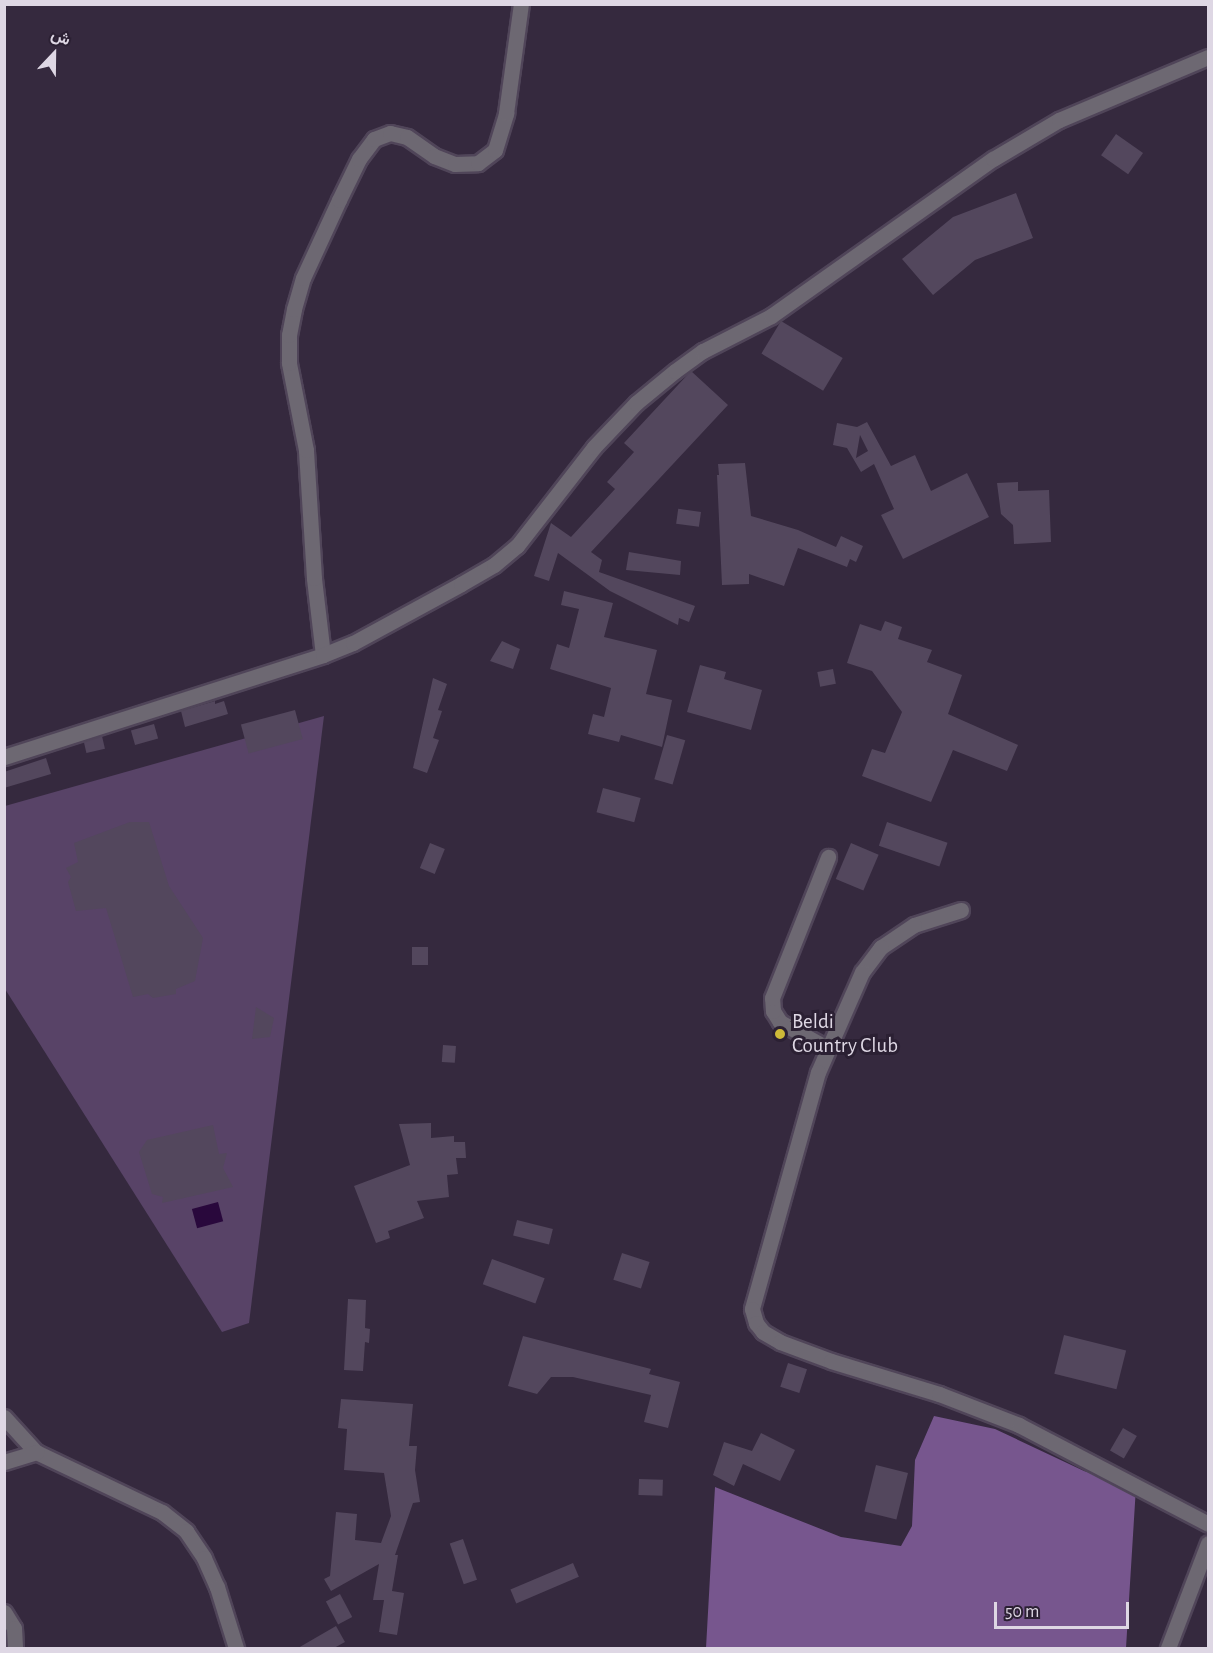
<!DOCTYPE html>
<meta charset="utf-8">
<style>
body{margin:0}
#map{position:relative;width:1213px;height:1653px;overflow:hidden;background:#35293e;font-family:"Alegreya Sans",Vazirmatn,sans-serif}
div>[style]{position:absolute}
.green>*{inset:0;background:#584367}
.forest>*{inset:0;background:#77568e}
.water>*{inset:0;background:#29083c;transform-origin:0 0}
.building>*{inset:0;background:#53475d;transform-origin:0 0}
.roads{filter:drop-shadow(2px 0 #504559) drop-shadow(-2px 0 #504559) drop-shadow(0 2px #504559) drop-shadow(0 -2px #504559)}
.minor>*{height:15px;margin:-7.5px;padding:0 7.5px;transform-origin:7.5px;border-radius:7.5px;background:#6d6872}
.dots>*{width:16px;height:16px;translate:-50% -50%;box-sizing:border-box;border:3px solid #2b2033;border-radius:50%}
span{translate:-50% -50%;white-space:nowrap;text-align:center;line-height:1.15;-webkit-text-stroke:6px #2b2033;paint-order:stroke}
.poi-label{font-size:21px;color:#ded7e4}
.left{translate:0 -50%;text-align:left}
.frame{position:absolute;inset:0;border:6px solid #ded7e4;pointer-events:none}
.north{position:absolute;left:24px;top:24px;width:60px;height:60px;-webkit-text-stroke:4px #2b2033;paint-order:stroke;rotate:22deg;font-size:16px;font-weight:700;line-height:24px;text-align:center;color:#ded7e4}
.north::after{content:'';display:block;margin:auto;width:21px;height:27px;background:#ded7e4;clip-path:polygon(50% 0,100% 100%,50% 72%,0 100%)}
.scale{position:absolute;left:994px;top:1602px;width:135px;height:27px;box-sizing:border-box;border:3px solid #ded7e4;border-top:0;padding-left:8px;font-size:18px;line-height:21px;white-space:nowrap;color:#ded7e4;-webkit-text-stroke:4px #2b2033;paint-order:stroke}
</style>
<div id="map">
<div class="green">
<div style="clip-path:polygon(324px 716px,249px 1323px,222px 1332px,5px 989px,5px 806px)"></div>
</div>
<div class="forest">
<div style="clip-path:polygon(934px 1416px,995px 1429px,1084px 1471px,1136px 1487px,1126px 1648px,706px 1648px,715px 1487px,841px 1537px,901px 1546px,912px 1526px,915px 1460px)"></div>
</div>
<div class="water">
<div style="left:218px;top:1202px;width:20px;height:27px;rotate:75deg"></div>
</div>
<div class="building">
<div style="left:1116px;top:134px;width:33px;height:26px;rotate:35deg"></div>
<div style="clip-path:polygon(1016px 193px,1033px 238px,975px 260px,933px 295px,902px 259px,953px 217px)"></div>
<div style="left:781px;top:321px;width:72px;height:38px;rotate:31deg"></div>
<div style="clip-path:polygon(691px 371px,728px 405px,591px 552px,602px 560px,599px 572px,695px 606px,689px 622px,679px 618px,678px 625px,610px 591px,558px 553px,549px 581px,534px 576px,551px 523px,571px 537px,615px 489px,607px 482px,634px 452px,624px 443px)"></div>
<div style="clip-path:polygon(evenodd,867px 422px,891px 466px,915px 455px,931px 491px,967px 473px,989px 517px,903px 559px,881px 515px,894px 509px,874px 464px,861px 472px,847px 448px,833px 445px,837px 423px,857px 427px,867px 422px,860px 435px,868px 451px,856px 458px,860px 435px)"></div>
<div style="clip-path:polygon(745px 463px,751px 516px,798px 530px,836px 547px,841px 536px,863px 546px,856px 562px,850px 559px,847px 567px,798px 548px,784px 586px,749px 574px,749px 584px,722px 585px,717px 475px,719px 475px,718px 464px)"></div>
<div style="clip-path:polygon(1018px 482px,1018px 491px,1049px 490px,1051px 542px,1014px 544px,1013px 525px,1001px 514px,997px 483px)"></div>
<div style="left:701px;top:512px;width:15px;height:23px;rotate:98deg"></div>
<div style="clip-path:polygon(629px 552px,681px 561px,680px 575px,626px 570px)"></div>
<div style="clip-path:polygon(564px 591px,613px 603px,604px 637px,657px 650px,646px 694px,672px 700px,662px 747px,621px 735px,619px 742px,588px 734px,593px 714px,604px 717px,611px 688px,550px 669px,557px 644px,569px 648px,579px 609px,561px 605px)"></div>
<div style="clip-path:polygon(885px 621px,902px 627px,898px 639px,932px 650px,927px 662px,962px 675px,948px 714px,1018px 745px,1007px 771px,953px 750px,931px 802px,862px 776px,872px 749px,885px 753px,902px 712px,872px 671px,847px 663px,860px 624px,881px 631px)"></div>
<div style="clip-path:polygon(502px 641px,520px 649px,513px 669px,490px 661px)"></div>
<div style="clip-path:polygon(700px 665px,726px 672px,724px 679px,762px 690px,751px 730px,687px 712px)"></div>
<div style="left:833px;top:669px;width:15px;height:16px;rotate:79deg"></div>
<div style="clip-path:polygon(433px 678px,447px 684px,438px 710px,442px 711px,433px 738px,439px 740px,427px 773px,413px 768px)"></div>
<div style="clip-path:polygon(215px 701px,215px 704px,224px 701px,228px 714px,185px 727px,181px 711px)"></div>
<div style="left:295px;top:710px;width:30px;height:56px;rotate:75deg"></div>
<div style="left:154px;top:724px;width:15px;height:24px;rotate:74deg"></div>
<div style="left:667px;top:735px;width:19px;height:46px;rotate:16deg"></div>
<div style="left:102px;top:736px;width:13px;height:19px;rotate:77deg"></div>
<div style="clip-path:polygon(46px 758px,51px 774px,4px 788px,4px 772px)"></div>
<div style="left:603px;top:788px;width:39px;height:25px;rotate:15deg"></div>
<div style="clip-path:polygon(130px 822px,149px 822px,169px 886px,203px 938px,195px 981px,176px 989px,176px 994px,153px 998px,148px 994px,133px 997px,106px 908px,76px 911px,68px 882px,71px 877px,66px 868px,78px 862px,74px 843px)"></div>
<div style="left:887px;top:822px;width:64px;height:25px;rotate:19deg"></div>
<div style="left:430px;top:843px;width:16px;height:27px;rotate:22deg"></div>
<div style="left:851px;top:843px;width:30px;height:39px;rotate:23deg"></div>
<div style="left:428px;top:947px;width:18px;height:16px;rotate:90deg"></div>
<div style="clip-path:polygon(256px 1007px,274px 1018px,270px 1037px,252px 1039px)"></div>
<div style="left:443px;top:1045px;width:13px;height:17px;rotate:4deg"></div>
<div style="clip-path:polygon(431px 1123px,431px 1138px,454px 1136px,454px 1142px,465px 1142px,466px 1158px,456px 1158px,458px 1174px,447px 1175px,449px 1197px,417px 1201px,424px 1218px,388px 1231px,390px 1238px,376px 1243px,354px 1186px,410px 1165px,399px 1124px)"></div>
<div style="clip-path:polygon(213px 1125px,219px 1154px,227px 1153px,223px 1168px,233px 1187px,162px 1203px,163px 1197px,152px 1194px,139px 1152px,147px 1140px)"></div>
<div style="left:517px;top:1220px;width:37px;height:16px;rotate:14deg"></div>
<div style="left:622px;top:1253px;width:29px;height:28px;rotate:18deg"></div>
<div style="left:492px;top:1259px;width:56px;height:27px;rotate:20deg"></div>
<div style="clip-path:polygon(348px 1299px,366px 1300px,365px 1328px,370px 1329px,369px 1343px,365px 1342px,363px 1371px,344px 1370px)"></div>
<div style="left:1064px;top:1335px;width:64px;height:40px;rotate:14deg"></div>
<div style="clip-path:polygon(523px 1336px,651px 1369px,649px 1374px,680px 1382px,668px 1428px,644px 1422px,651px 1395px,573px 1377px,551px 1377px,537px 1394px,508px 1386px)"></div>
<div style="left:788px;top:1363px;width:20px;height:25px;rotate:18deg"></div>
<div style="clip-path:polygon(341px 1399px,413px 1404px,409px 1446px,417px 1446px,415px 1470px,420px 1502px,413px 1503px,395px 1555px,398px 1555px,392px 1591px,404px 1593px,397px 1635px,379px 1632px,384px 1600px,373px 1600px,379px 1564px,331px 1591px,324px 1579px,330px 1576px,336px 1512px,357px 1514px,355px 1540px,381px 1543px,391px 1516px,384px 1473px,344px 1470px,347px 1429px,338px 1428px)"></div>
<div style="left:1123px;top:1428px;width:16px;height:26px;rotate:30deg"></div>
<div style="clip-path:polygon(761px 1433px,795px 1450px,780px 1481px,743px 1464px,734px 1486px,713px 1475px,724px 1442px,752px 1451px)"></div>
<div style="left:876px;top:1465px;width:33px;height:48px;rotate:14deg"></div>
<div style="left:639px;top:1479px;width:24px;height:16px;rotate:2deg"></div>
<div style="left:463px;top:1539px;width:43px;height:14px;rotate:71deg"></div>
<div style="left:573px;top:1563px;width:15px;height:68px;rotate:67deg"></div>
<div style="left:340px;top:1594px;width:26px;height:16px;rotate:62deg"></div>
<div style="clip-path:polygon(336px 1626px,345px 1642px,334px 1648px,298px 1648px)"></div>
</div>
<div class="roads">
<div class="minor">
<div style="left:323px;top:655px;width:78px;rotate:-96.7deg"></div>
<div style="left:314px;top:578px;width:128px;rotate:-93.6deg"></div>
<div style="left:306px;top:450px;width:89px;rotate:-101.1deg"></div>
<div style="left:289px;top:363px;width:28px;rotate:-90deg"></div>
<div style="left:289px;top:335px;width:26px;rotate:-79deg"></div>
<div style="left:294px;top:309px;width:32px;rotate:-74deg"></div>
<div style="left:303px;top:278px;width:86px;rotate:-65.2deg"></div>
<div style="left:339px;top:200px;width:46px;rotate:-64deg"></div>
<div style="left:359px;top:159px;width:25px;rotate:-53deg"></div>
<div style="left:374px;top:139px;width:17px;rotate:-21deg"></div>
<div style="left:390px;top:133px;width:17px;rotate:13deg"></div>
<div style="left:407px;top:137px;width:33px;rotate:35deg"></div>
<div style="left:434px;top:156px;width:22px;rotate:21deg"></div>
<div style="left:455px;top:164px;width:23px;rotate:-2deg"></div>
<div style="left:478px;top:163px;width:21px;rotate:-37deg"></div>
<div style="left:495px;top:150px;width:39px;rotate:-73deg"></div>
<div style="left:506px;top:113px;width:110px;rotate:-82.2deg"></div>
<div style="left:4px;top:757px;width:335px;rotate:-17.7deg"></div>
<div style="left:323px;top:655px;width:32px;rotate:-22deg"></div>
<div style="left:353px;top:643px;width:123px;rotate:-28.6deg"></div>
<div style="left:461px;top:584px;width:38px;rotate:-30deg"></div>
<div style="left:494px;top:565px;width:30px;rotate:-40deg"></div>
<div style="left:517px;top:546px;width:125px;rotate:-52.1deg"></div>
<div style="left:594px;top:447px;width:61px;rotate:-46.3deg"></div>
<div style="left:636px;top:403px;width:50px;rotate:-39.4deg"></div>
<div style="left:675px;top:371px;width:34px;rotate:-36deg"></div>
<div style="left:703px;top:351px;width:76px;rotate:-27.2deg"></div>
<div style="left:771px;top:316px;width:272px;rotate:-35.3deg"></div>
<div style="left:993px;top:159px;width:77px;rotate:-30.6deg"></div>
<div style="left:1059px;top:120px;width:162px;rotate:-22.9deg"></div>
<div style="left:961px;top:910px;width:49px;rotate:162.3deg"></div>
<div style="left:914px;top:925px;width:40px;rotate:146deg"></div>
<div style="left:881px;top:947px;width:31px;rotate:127deg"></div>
<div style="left:862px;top:972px;width:109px;rotate:113.7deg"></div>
<div style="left:818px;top:1072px;width:246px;rotate:105.6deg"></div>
<div style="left:752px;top:1309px;width:15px;rotate:74deg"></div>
<div style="left:756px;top:1323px;width:11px;rotate:52deg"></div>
<div style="left:763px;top:1332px;width:20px;rotate:30deg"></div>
<div style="left:780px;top:1342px;width:54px;rotate:20.4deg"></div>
<div style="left:831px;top:1361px;width:113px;rotate:17deg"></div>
<div style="left:939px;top:1394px;width:86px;rotate:21.2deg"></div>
<div style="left:1019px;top:1425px;width:213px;rotate:27.6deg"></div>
<div style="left:827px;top:1048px;width:54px;rotate:-151deg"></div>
<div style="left:780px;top:1022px;width:13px;rotate:-122deg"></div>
<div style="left:773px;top:1011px;width:13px;rotate:-94deg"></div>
<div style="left:772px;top:998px;width:152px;rotate:-68.3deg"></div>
<div style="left:4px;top:1417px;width:47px;rotate:47.6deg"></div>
<div style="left:36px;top:1452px;width:140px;rotate:25.5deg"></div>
<div style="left:162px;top:1512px;width:31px;rotate:38deg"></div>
<div style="left:186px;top:1531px;width:32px;rotate:56deg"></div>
<div style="left:204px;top:1558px;width:32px;rotate:66deg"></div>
<div style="left:217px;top:1587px;width:64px;rotate:72.7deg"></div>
<div style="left:4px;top:1462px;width:34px;rotate:-17deg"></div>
<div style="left:4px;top:1612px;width:19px;rotate:58deg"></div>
<div style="left:14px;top:1628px;width:20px;rotate:87deg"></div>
<div style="left:1168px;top:1648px;width:112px;rotate:-69.1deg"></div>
</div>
</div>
<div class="dots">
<div style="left:780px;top:1034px;background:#cdb938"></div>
</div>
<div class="poi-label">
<span class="left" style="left:792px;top:1034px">Beldi<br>Country Club</span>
</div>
<div class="frame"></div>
<div class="north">ش</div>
<div class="scale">50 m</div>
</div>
